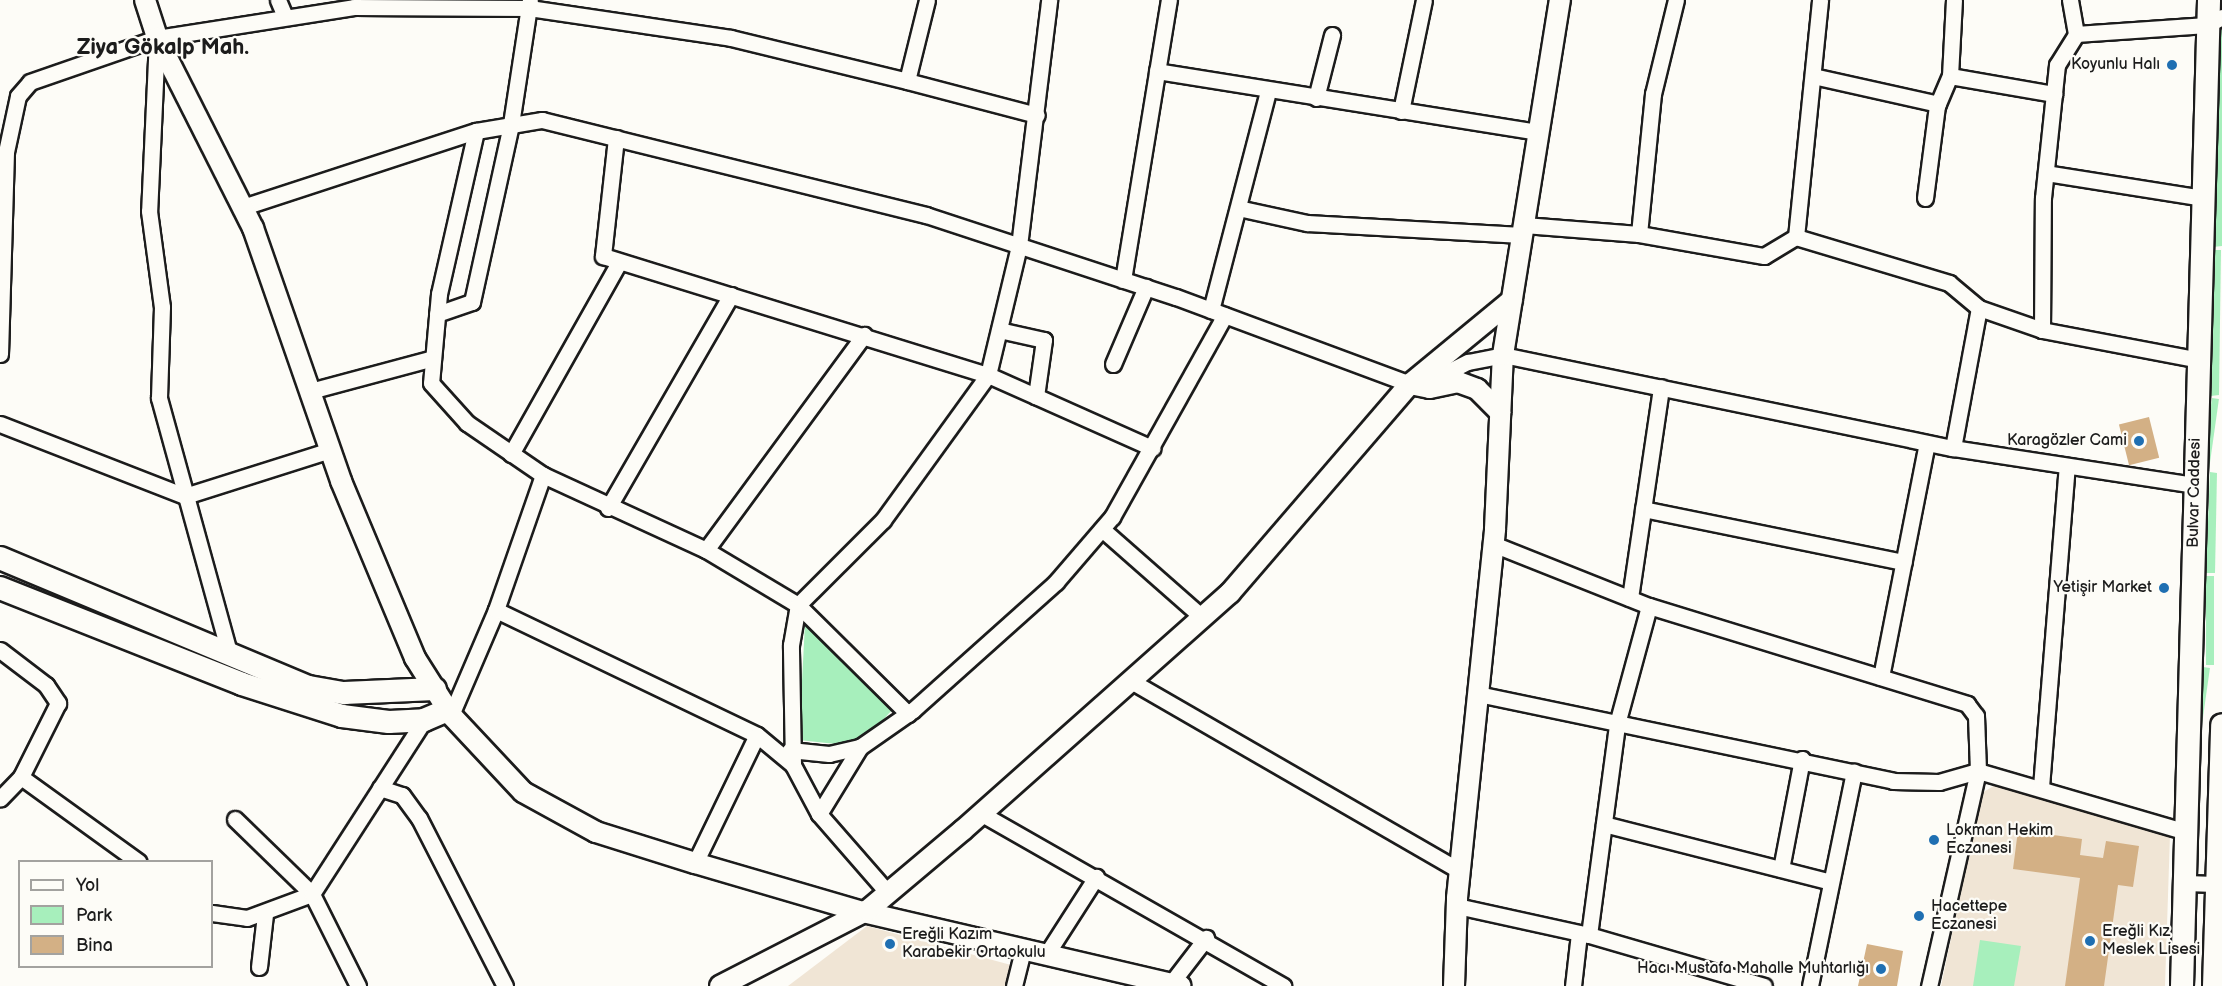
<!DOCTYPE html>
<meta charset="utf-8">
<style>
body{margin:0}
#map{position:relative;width:2222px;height:986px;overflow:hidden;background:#fdfcf7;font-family:"Balsamiq Sans",sans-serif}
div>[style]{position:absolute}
.built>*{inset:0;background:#f0e5d5}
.green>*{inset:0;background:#a7efbc;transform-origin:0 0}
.building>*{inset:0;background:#d3b085;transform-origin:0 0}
.roads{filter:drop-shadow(2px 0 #1c1c1c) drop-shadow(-2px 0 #1c1c1c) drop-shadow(0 2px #1c1c1c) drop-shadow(0 -2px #1c1c1c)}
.minor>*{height:15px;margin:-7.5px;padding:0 7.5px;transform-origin:7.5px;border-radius:7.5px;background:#fdfcf7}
.tertiary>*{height:20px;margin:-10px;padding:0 10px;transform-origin:10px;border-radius:10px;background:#fdfcf7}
.secondary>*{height:22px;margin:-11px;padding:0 11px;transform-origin:11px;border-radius:11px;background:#fdfcf7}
.dots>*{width:16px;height:16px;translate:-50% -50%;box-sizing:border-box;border:3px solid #fdfcf7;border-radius:50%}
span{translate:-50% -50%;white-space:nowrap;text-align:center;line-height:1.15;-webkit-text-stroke:4.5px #fdfcf7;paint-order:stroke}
.poi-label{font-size:16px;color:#1c1c1c}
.right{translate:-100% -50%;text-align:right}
.left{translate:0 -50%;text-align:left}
.street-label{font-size:16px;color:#1c1c1c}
.district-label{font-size:22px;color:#1c1c1c;font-weight:700}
.legend{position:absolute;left:18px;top:860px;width:195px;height:108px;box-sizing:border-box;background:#fdfcf7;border:2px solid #a3a29f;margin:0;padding:8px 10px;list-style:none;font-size:18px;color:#1c1c1c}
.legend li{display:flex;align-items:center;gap:12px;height:30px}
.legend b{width:30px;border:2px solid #a3a29f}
</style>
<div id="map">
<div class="built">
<div style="clip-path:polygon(2000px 782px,2170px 835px,2165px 986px,1941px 986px,1982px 793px)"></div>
<div style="clip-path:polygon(867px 926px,1011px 965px,1006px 986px,788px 986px)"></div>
</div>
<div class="green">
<div style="clip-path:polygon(2217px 30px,2222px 30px,2222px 246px,2213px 247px)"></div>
<div style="clip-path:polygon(2215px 250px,2221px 250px,2219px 395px,2211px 396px)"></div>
<div style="left:2212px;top:398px;width:7px;height:72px;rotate:8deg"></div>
<div style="clip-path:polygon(2210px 472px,2217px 473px,2215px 573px,2206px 573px)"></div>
<div style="left:2206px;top:576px;width:8px;height:89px"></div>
<div style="clip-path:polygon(805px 623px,893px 709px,870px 734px,845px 745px,799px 740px)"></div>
<div style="left:2203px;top:667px;width:7px;height:73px;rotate:8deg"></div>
<div style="clip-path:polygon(1980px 940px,2021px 946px,2014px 986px,1973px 986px)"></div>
</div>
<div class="building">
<div style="left:2149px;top:417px;width:42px;height:31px;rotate:76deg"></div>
<div style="clip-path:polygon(2018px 830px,2082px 839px,2080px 855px,2103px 858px,2106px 841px,2139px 846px,2133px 887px,2118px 885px,2104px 986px,2065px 986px,2080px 878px,2013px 869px)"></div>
<div style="clip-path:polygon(1867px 944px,1903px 951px,1897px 986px,1858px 986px)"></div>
</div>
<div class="roads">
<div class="minor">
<div style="left:278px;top:0;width:15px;rotate:67deg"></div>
<div style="left:927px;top:0;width:83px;rotate:103.9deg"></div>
<div style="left:907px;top:81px;width:134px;rotate:14.7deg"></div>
<div style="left:2076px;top:34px;width:131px;rotate:-3.9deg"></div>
<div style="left:2207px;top:25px;width:17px;rotate:-28deg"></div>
<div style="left:157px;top:38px;width:173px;rotate:92.6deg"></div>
<div style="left:149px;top:211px;width:97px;rotate:82.3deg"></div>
<div style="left:162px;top:307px;width:91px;rotate:91.9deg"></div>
<div style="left:159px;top:398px;width:264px;rotate:74.6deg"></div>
<div style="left:1157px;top:71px;width:387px;rotate:9.1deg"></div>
<div style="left:1813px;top:76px;width:128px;rotate:12.6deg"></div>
<div style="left:1950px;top:76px;width:106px;rotate:9.8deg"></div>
<div style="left:1316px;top:98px;width:65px;rotate:-75.7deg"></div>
<div style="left:1401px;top:111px;width:113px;rotate:-78.3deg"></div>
<div style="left:476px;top:131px;width:167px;rotate:102.8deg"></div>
<div style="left:439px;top:294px;width:89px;rotate:95.1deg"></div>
<div style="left:431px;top:383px;width:54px;rotate:48deg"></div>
<div style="left:467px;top:423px;width:92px;rotate:34.4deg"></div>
<div style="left:543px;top:475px;width:179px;rotate:24.7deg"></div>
<div style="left:706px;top:550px;width:107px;rotate:30.9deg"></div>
<div style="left:798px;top:605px;width:155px;rotate:44.7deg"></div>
<div style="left:616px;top:138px;width:119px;rotate:96.3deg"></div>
<div style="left:603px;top:256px;width:403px;rotate:17.2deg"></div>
<div style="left:988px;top:375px;width:180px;rotate:24deg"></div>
<div style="left:2046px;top:173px;width:159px;rotate:9deg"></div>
<div style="left:1925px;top:198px;width:93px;rotate:-82.6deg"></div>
<div style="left:1937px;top:106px;width:33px;rotate:-67deg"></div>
<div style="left:1950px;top:76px;width:76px;rotate:-87deg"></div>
<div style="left:243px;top:207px;width:245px;rotate:-18.1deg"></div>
<div style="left:476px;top:131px;width:67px;rotate:-9.5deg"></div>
<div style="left:542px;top:120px;width:396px;rotate:13.9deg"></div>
<div style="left:926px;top:215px;width:263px;rotate:18.2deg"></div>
<div style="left:1176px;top:297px;width:250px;rotate:20.4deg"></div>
<div style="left:1238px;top:208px;width:71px;rotate:12.3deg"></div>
<div style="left:1307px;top:223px;width:215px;rotate:3.2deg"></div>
<div style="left:1524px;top:225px;width:115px;rotate:4.5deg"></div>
<div style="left:1639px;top:234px;width:127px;rotate:10deg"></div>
<div style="left:1764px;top:256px;width:37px;rotate:-31deg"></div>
<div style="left:1796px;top:237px;width:160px;rotate:16.7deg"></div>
<div style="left:1949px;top:283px;width:39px;rotate:40deg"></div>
<div style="left:1979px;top:308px;width:67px;rotate:19.2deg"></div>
<div style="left:2042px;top:330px;width:160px;rotate:10.8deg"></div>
<div style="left:1639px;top:234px;width:141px;rotate:-84.3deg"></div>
<div style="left:1653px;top:94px;width:97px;rotate:-76.3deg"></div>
<div style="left:1796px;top:237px;width:238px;rotate:-84.2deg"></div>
<div style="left:1123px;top:280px;width:284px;rotate:-80.7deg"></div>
<div style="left:1211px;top:310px;width:226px;rotate:-75.4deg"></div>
<div style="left:437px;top:314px;width:37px;rotate:-19deg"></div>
<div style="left:472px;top:302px;width:182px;rotate:-77.6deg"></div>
<div style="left:511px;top:124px;width:125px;rotate:-81.3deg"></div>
<div style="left:999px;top:330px;width:46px;rotate:12.5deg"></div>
<div style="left:1044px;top:340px;width:57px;rotate:98.1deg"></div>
<div style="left:2042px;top:330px;width:132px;rotate:-89.6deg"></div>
<div style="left:2043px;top:198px;width:134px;rotate:-84deg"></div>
<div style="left:2057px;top:65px;width:36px;rotate:-58deg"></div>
<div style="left:2076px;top:34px;width:35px;rotate:-100deg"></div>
<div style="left:0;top:354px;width:202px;rotate:-88.3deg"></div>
<div style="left:6px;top:152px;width:57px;rotate:-77.9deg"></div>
<div style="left:18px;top:96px;width:18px;rotate:-49deg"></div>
<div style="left:30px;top:82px;width:134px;rotate:-19.1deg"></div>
<div style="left:157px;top:38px;width:199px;rotate:-8.9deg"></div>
<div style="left:354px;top:7px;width:175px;rotate:0.3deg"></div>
<div style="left:529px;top:8px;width:204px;rotate:8.4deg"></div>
<div style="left:731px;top:38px;width:181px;rotate:13.7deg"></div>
<div style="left:1113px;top:364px;width:84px;rotate:-66.8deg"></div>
<div style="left:1430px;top:388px;width:12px;rotate:-59deg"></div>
<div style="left:1436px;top:378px;width:36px;rotate:-27deg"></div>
<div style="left:1468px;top:362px;width:36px;rotate:-11deg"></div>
<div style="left:1503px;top:355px;width:460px;rotate:11.7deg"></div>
<div style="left:1953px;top:448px;width:246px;rotate:8.7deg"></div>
<div style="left:310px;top:391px;width:127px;rotate:-15deg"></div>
<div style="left:0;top:424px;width:199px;rotate:21.3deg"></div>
<div style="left:185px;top:496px;width:152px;rotate:-17.6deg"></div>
<div style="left:1953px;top:448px;width:142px;rotate:-79.5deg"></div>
<div style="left:511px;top:454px;width:220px;rotate:-60.6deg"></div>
<div style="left:608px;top:508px;width:246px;rotate:-60deg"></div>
<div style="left:1643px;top:509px;width:266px;rotate:11.5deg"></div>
<div style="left:1102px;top:529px;width:135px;rotate:41.4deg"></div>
<div style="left:1493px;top:544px;width:168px;rotate:21.7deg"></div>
<div style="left:1649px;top:606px;width:333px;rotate:17.1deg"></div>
<div style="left:1967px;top:704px;width:15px;rotate:53deg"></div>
<div style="left:1976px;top:716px;width:55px;rotate:87.9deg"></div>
<div style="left:1978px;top:771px;width:217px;rotate:16.3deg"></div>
<div style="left:706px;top:550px;width:267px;rotate:-53.7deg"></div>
<div style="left:1630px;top:598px;width:213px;rotate:-81.6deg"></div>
<div style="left:496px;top:610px;width:289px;rotate:25.6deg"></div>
<div style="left:757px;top:735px;width:47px;rotate:39.8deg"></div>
<div style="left:0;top:650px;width:58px;rotate:37.3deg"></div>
<div style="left:46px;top:685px;width:22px;rotate:56deg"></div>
<div style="left:58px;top:703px;width:83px;rotate:116.6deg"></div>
<div style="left:21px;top:777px;width:30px;rotate:134deg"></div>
<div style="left:1881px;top:677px;width:238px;rotate:-78.9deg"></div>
<div style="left:1131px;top:681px;width:380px;rotate:30deg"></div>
<div style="left:1478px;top:694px;width:424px;rotate:11.8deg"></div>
<div style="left:1893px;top:781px;width:46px;rotate:1.2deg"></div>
<div style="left:1939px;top:782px;width:41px;rotate:-15.8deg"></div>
<div style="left:1978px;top:771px;width:221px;rotate:102.8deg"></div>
<div style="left:451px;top:715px;width:114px;rotate:-66.8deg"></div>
<div style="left:496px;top:610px;width:143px;rotate:-70.8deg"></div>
<div style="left:790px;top:750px;width:39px;rotate:6deg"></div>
<div style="left:829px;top:754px;width:32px;rotate:-13deg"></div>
<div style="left:860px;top:747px;width:65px;rotate:-34.9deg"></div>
<div style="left:913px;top:710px;width:192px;rotate:-41.8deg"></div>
<div style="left:1056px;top:582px;width:86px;rotate:-49.3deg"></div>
<div style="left:1112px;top:517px;width:231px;rotate:-60.8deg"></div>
<div style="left:21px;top:777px;width:145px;rotate:35.8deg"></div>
<div style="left:2041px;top:787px;width:322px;rotate:-85.4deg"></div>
<div style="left:380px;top:788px;width:23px;rotate:18deg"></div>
<div style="left:402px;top:795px;width:29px;rotate:54deg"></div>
<div style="left:419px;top:818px;width:189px;rotate:62.9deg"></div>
<div style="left:819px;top:814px;width:79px;rotate:-58.5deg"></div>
<div style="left:982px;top:814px;width:347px;rotate:29.7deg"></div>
<div style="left:235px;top:819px;width:107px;rotate:44.2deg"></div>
<div style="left:312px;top:894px;width:103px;rotate:63.4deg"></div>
<div style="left:1604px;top:824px;width:231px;rotate:14.3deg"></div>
<div style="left:695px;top:863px;width:142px;rotate:-64.2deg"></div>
<div style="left:1781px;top:869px;width:112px;rotate:-79.2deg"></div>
<div style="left:2186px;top:883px;width:36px;rotate:2deg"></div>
<div style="left:888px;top:893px;width:105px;rotate:-131.1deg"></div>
<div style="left:819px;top:814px;width:55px;rotate:-118deg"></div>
<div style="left:793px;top:765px;width:120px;rotate:-91deg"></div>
<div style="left:791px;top:645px;width:41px;rotate:-80.1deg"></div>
<div style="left:798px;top:605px;width:120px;rotate:-45deg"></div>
<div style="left:883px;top:520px;width:179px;rotate:-54.1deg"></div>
<div style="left:988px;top:375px;width:133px;rotate:-76.5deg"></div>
<div style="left:1019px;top:246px;width:248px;rotate:-83deg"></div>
<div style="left:1457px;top:906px;width:135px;rotate:12.4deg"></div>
<div style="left:1589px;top:935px;width:182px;rotate:16.2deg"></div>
<div style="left:212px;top:913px;width:35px;rotate:8deg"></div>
<div style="left:247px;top:918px;width:69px;rotate:-20.3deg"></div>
<div style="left:312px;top:894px;width:207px;rotate:-57.2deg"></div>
<div style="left:1589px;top:935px;width:213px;rotate:-82.4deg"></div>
<div style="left:1617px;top:724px;width:122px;rotate:-74.8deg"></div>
<div style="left:1046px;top:955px;width:93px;rotate:-57.3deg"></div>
<div style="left:259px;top:967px;width:53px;rotate:-83.5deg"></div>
<div style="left:1014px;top:986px;width:37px;rotate:-76deg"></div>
<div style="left:1169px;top:986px;width:61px;rotate:-52.4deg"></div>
<div style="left:1573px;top:986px;width:53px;rotate:-83.5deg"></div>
<div style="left:1810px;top:986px;width:219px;rotate:-78.4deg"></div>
</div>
<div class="tertiary">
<div style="left:145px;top:0;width:40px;rotate:72deg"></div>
<div style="left:157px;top:38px;width:213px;rotate:63.2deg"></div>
<div style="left:253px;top:228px;width:268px;rotate:70.8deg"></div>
<div style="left:341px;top:481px;width:192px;rotate:67.3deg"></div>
<div style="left:415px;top:658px;width:67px;rotate:57.7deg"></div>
<div style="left:451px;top:715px;width:105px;rotate:46.9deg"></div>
<div style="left:523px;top:792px;width:83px;rotate:28.7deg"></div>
<div style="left:596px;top:832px;width:104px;rotate:17.4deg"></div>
<div style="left:695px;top:863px;width:175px;rotate:16.3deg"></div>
<div style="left:863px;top:912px;width:326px;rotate:13.1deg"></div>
<div style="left:1410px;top:384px;width:20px;rotate:11deg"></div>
<div style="left:1430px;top:388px;width:29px;rotate:-12deg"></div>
<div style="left:1458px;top:382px;width:20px;rotate:20deg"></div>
<div style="left:1477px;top:389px;width:33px;rotate:45deg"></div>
<div style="left:720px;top:986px;width:166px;rotate:-27.2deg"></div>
<div style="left:868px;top:910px;width:124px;rotate:-40.1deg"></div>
<div style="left:963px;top:830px;width:357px;rotate:-41.6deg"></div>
<div style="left:1230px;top:593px;width:276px;rotate:-49.3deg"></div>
<div style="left:1410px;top:384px;width:132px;rotate:-39.5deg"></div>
<div style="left:1454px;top:986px;width:88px;rotate:-88deg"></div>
<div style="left:1457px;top:898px;width:371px;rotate:-84.1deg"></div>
<div style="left:1495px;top:529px;width:174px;rotate:-87.4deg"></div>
<div style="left:1503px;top:355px;width:360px;rotate:-80.9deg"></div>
</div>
<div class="secondary">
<div style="left:0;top:558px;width:335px;rotate:22.7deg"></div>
<div style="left:309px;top:687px;width:36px;rotate:10deg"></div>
<div style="left:344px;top:693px;width:91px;rotate:-2.5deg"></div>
<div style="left:0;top:588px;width:260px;rotate:21.6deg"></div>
<div style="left:242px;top:684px;width:105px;rotate:17.7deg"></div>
<div style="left:342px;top:716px;width:47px;rotate:7.3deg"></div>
<div style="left:389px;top:722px;width:35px;rotate:-3deg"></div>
<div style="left:424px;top:720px;width:26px;rotate:-23deg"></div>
<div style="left:2182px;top:986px;width:986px;rotate:-88.43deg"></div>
<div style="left:2214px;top:986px;width:261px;rotate:-88.2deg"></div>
</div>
</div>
<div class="dots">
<div style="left:2172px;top:65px;background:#1f6fb2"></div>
<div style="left:2139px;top:441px;background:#1f6fb2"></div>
<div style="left:2164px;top:588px;background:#1f6fb2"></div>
<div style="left:1934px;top:840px;background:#1f6fb2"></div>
<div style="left:1919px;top:916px;background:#1f6fb2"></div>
<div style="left:2090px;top:941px;background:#1f6fb2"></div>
<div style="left:890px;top:944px;background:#1f6fb2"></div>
<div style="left:1881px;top:969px;background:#1f6fb2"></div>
</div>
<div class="poi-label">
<span class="right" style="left:2160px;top:65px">Koyunlu Halı</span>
<span class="right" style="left:2127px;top:441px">Karagözler Cami</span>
<span class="right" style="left:2152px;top:588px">Yetişir Market</span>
<span class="left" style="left:1946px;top:840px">Lokman Hekim<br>Eczanesi</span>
<span class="left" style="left:1931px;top:916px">Hacettepe<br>Eczanesi</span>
<span class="left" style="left:2102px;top:941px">Ereğli Kız<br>Meslek Lisesi</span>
<span class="left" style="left:902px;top:944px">Ereğli Kazım<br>Karabekir Ortaokulu</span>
<span class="right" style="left:1869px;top:969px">Hacı Mustafa Mahalle Muhtarlığı</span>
</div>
<div class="street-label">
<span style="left:2195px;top:493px;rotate:-89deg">Bulvar Caddesi</span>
</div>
<div class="district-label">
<span style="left:163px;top:48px">Ziya Gökalp Mah.</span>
</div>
<ul class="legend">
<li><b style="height:8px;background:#fdfcf7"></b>Yol</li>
<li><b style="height:16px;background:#a7efbc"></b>Park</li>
<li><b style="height:16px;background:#d3b085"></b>Bina</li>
</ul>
</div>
